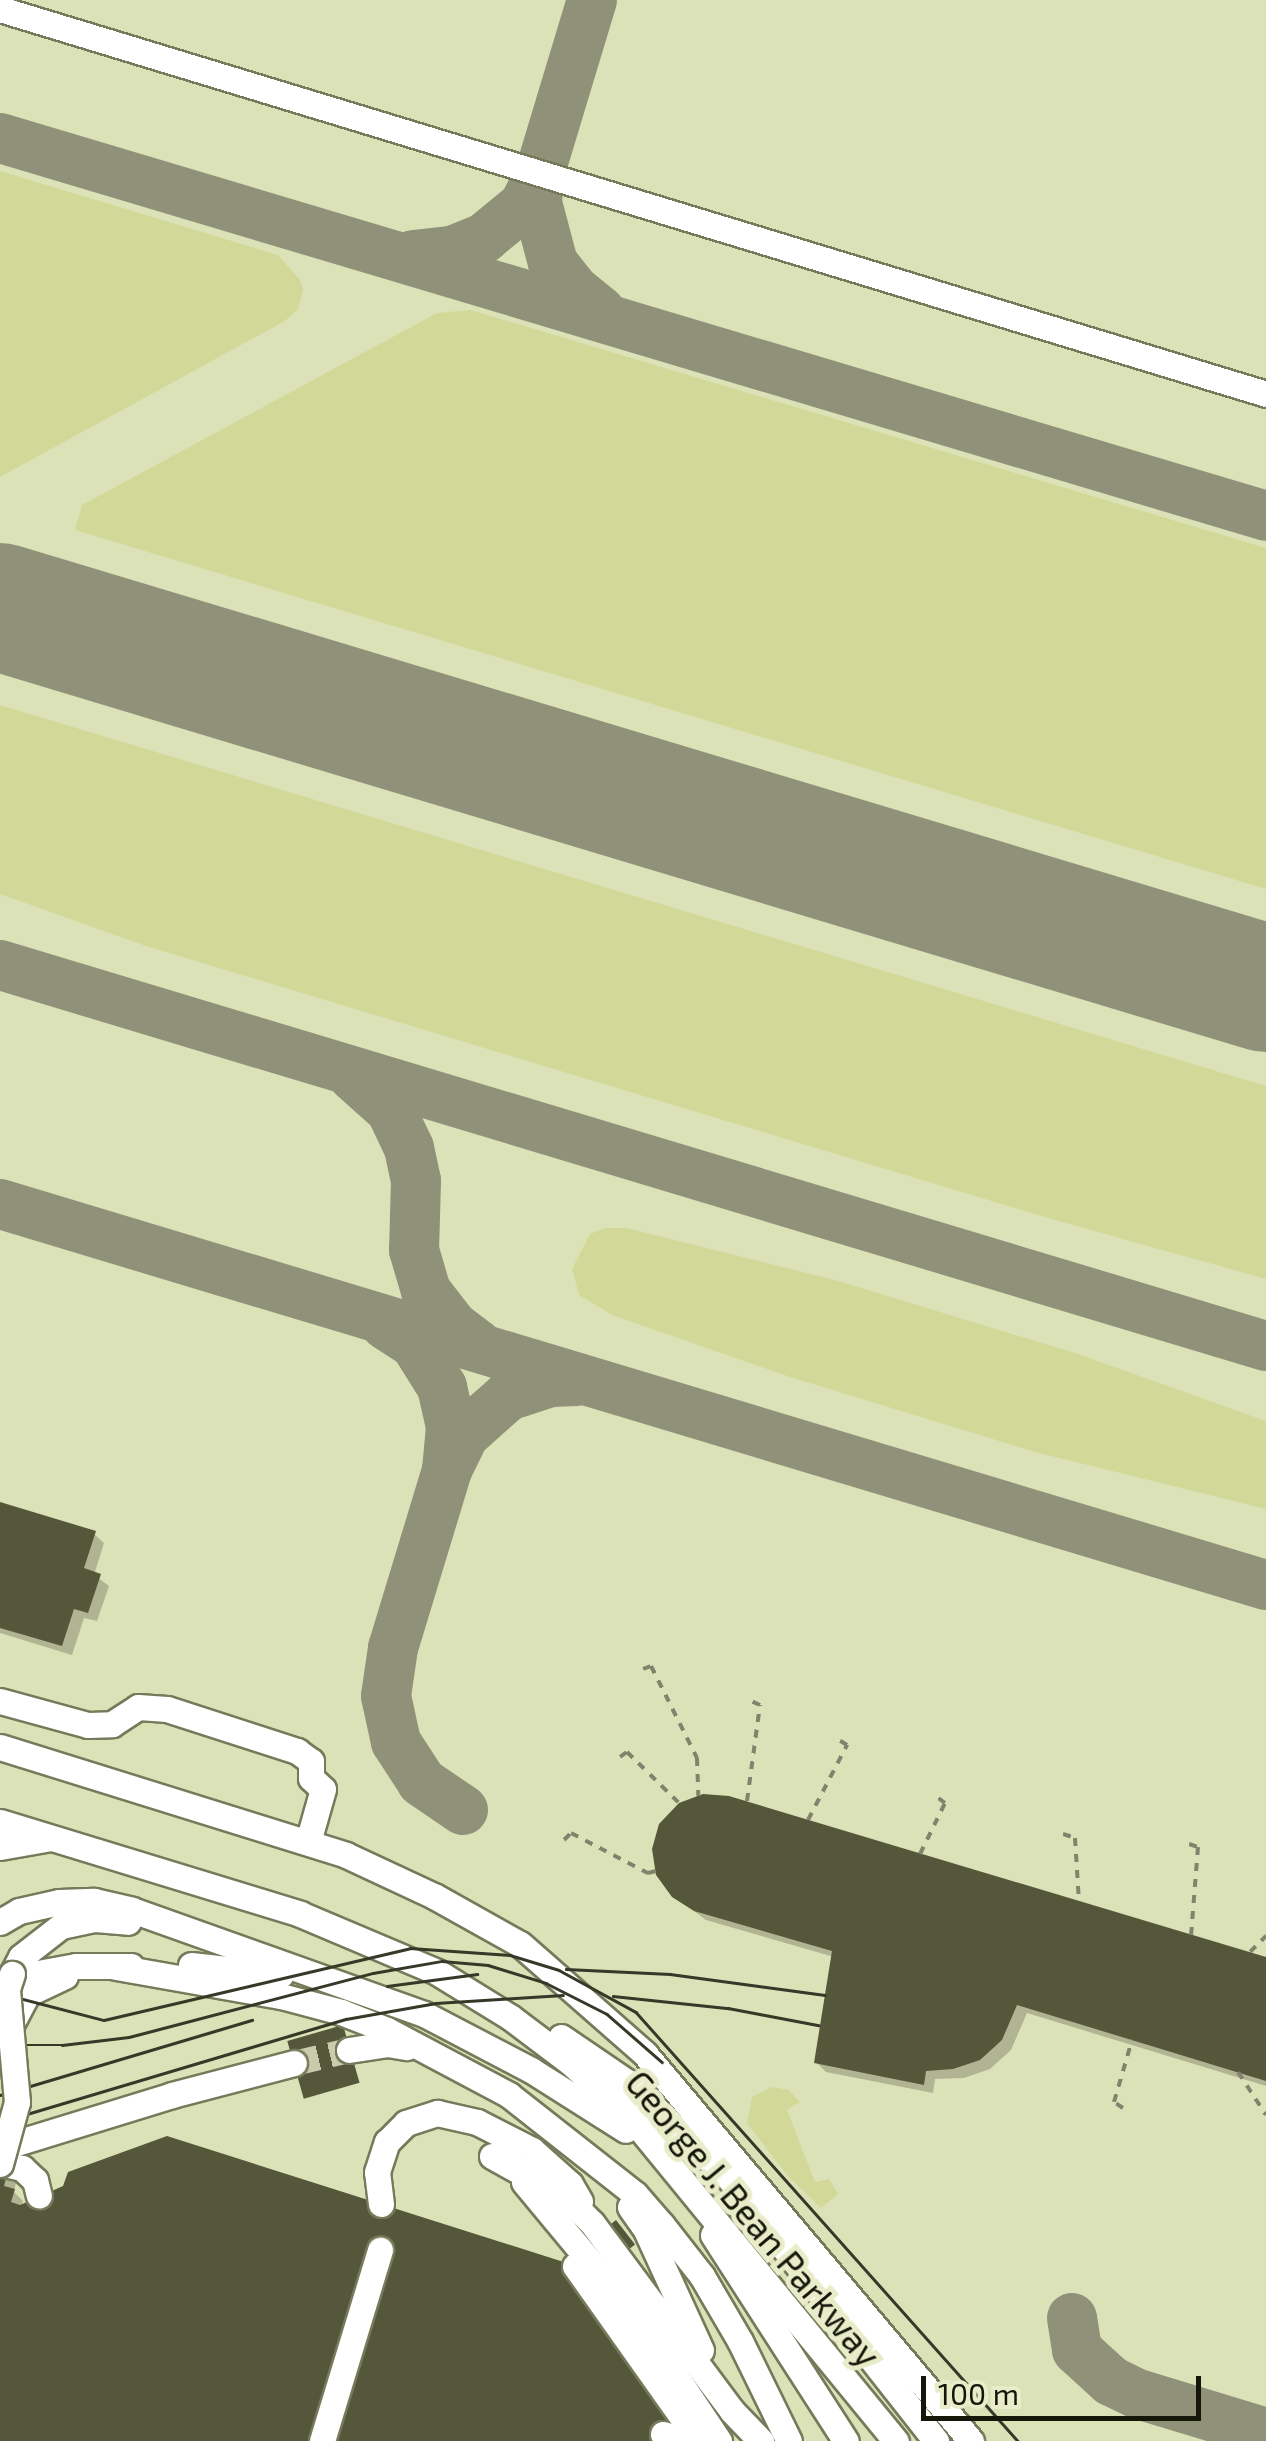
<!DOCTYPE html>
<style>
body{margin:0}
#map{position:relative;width:1266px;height:2441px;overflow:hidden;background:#e8ecc9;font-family:"Exo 2",sans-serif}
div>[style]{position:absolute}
.built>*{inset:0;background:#dce2b7;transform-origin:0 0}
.green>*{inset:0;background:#d2d998}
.shadow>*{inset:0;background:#0003}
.taxiway>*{height:50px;margin:-25px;padding:0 25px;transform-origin:25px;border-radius:25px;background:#8f9278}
.runway>*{height:128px;margin:-64px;padding:0 64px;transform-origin:64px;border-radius:64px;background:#8f9278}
.building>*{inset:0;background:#545739;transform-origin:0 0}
.minor-tunnel>*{height:25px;margin-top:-12.5px;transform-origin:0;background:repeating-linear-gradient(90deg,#c8ccac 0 25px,transparent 0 37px)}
.path>*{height:4px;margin-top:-2px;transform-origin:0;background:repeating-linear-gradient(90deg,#81836c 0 8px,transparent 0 16px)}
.roads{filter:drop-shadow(2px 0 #767a5a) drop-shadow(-2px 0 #767a5a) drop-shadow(0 2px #767a5a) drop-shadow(0 -2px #767a5a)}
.minor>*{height:25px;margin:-12.5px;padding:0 12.5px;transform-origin:12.5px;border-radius:12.5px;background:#fff}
.tram>*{height:2.5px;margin:-1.25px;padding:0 1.25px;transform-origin:1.25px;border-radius:1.25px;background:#363828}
.bridges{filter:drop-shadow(2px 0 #767a5a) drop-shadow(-2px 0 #767a5a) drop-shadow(0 2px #767a5a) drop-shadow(0 -2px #767a5a)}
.minor-bridge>*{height:25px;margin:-12.5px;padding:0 12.5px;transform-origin:12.5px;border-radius:12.5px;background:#fff}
span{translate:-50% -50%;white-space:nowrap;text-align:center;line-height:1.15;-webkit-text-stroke:10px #e8ecc9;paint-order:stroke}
.street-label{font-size:35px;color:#15160a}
.scale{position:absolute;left:921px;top:2376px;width:280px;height:45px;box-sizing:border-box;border:5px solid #15160a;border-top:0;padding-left:12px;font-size:30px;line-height:35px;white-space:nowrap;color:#15160a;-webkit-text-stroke:8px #e8ecc9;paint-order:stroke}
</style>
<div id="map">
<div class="built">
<div style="left:0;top:0;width:1266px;height:2441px"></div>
</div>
<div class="green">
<div style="clip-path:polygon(0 171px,278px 255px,300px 280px,303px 290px,298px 309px,285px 321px,0 477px)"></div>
<div style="clip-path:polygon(471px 310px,1266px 548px,1266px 889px,75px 530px,82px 505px,437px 313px)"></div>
<div style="clip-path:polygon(0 705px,1266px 1086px,1266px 1279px,1048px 1218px,146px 946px,0 894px)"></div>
<div style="clip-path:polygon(605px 1228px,627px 1228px,835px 1280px,1075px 1353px,1266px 1421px,1266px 1509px,1035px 1452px,790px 1377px,612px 1315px,579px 1295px,572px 1269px,590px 1234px)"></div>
<div style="clip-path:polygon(772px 2087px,789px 2090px,800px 2102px,787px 2110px,815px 2182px,829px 2179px,838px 2194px,821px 2208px,788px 2176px,747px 2123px,752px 2097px)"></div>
</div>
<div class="shadow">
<div style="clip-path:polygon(0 1505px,94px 1534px,104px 1543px,94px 1575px,109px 1586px,97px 1621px,84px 1618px,72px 1655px,0 1633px)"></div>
<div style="clip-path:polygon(674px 1896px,1266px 1960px,1266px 2086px,1027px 2013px,1011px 2050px,990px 2069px,964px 2078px,935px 2079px,933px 2093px,826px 2072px,816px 2062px,834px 1957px,706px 1920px)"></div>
<div style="clip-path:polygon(0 2171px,16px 2183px,14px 2192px,23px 2201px,21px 2207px,578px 2276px,574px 2288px,675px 2429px,0 2441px)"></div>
</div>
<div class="taxiway">
<div style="left:592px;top:0;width:180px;rotate:106.8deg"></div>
<div style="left:540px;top:172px;width:31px;rotate:96deg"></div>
<div style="left:537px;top:203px;width:62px;rotate:75.1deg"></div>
<div style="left:553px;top:263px;width:33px;rotate:52deg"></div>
<div style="left:573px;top:289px;width:35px;rotate:39deg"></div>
<div style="left:0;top:138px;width:1321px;rotate:16.62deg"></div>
<div style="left:413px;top:255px;width:39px;rotate:-6deg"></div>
<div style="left:452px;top:251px;width:35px;rotate:-22deg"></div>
<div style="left:484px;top:238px;width:52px;rotate:-39.5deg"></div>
<div style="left:524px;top:205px;width:34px;rotate:-63deg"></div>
<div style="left:0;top:613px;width:180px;rotate:15.1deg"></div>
<div style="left:0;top:965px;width:1322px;rotate:16.75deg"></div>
<div style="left:1225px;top:975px;width:43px;rotate:18.9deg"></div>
<div style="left:353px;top:1076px;width:51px;rotate:41.8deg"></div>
<div style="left:391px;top:1110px;width:42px;rotate:64.7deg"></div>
<div style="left:409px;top:1148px;width:33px;rotate:78deg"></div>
<div style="left:416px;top:1180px;width:70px;rotate:91.6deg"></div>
<div style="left:414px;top:1250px;width:43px;rotate:73.7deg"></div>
<div style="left:426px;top:1291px;width:44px;rotate:52.4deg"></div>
<div style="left:453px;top:1326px;width:31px;rotate:37deg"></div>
<div style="left:0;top:1204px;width:1322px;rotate:16.75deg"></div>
<div style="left:386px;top:1325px;width:35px;rotate:33deg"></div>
<div style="left:415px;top:1344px;width:51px;rotate:57.9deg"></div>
<div style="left:442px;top:1387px;width:41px;rotate:77.3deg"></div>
<div style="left:451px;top:1427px;width:43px;rotate:95.3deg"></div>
<div style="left:463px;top:1810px;width:50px;rotate:-145.7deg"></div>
<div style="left:422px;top:1782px;width:48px;rotate:-123deg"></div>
<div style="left:396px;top:1742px;width:47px;rotate:-102.3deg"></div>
<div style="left:386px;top:1696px;width:49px;rotate:-81.7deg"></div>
<div style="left:393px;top:1648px;width:186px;rotate:-73.1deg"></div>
<div style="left:447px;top:1470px;width:39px;rotate:-64deg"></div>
<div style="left:464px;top:1435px;width:59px;rotate:-41.6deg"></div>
<div style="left:508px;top:1396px;width:45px;rotate:-18deg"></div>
<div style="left:551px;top:1382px;width:26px;rotate:-2deg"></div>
<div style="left:1072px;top:2318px;width:32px;rotate:81deg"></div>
<div style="left:1077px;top:2350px;width:46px;rotate:42.4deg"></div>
<div style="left:1111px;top:2381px;width:30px;rotate:26deg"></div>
<div style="left:1138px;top:2394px;width:134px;rotate:16.9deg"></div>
</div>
<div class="runway">
<div style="left:0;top:607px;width:1322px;rotate:16.75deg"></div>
</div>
<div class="building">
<div style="clip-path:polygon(0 1502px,96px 1531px,84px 1568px,101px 1574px,88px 1613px,74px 1609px,62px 1646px,0 1628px)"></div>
<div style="clip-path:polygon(703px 1794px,729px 1796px,1266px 1957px,1266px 2081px,1017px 2005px,1002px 2040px,980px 2060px,953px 2069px,926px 2071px,924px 2085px,814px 2063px,832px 1951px,694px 1911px,672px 1897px,656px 1875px,652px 1849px,659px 1824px,679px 1803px)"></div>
<div style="left:343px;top:2025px;width:60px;height:58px;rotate:74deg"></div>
<div style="clip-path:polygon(167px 2136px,570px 2264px,566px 2276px,667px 2417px,660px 2441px,0 2441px,0 2169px,8px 2171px,4px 2186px,15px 2189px,11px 2202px,20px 2205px,63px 2186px,68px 2172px)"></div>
<div style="left:616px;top:2220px;width:31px;height:36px;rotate:52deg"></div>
</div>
<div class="minor-tunnel">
<div style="left:294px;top:2063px;width:57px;rotate:-13.3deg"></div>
</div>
<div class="path">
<div style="left:643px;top:1669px;width:9px;rotate:-21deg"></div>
<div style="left:651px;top:1666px;width:103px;rotate:63.4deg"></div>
<div style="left:697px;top:1758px;width:38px;rotate:88deg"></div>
<div style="left:620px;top:1757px;width:9px;rotate:-36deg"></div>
<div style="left:627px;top:1752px;width:73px;rotate:44.4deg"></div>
<div style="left:747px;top:1801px;width:97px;rotate:-82.3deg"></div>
<div style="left:760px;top:1705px;width:10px;rotate:-156deg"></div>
<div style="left:808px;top:1820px;width:85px;rotate:-62.5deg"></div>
<div style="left:847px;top:1745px;width:9px;rotate:-148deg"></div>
<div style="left:1063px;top:1834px;width:13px;rotate:18deg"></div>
<div style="left:1075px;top:1838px;width:63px;rotate:86.4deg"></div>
<div style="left:564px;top:1840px;width:10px;rotate:-45deg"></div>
<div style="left:571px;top:1833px;width:87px;rotate:27.5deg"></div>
<div style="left:648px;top:1873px;width:8px;rotate:-14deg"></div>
<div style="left:1189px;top:1844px;width:9px;rotate:18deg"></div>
<div style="left:1198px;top:1847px;width:88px;rotate:94.5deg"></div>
<div style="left:920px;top:1854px;width:57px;rotate:-63.9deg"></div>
<div style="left:945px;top:1803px;width:9px;rotate:-144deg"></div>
<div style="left:1250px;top:1952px;width:23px;rotate:-45deg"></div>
<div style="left:1238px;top:2072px;width:51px;rotate:56.9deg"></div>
<div style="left:1123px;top:2108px;width:11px;rotate:-146deg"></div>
<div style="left:1114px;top:2102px;width:65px;rotate:-73.8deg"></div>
</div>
<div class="roads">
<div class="minor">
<div style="left:0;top:9px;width:1323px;rotate:16.91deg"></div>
<div style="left:0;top:1701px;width:91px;rotate:15.3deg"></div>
<div style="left:88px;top:1725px;width:24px;rotate:-2deg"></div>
<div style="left:112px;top:1724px;width:31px;rotate:-33deg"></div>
<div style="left:138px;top:1707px;width:29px;rotate:4deg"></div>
<div style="left:167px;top:1709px;width:137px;rotate:17.9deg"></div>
<div style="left:297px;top:1751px;width:17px;rotate:36deg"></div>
<div style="left:311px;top:1761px;width:17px;rotate:90deg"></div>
<div style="left:311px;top:1778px;width:16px;rotate:43deg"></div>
<div style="left:323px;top:1789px;width:55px;rotate:105.8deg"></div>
<div style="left:0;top:1747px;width:362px;rotate:17.3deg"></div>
<div style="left:346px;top:1855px;width:97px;rotate:25deg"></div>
<div style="left:434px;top:1896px;width:98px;rotate:29.2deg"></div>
<div style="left:520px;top:1944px;width:167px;rotate:41.3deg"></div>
<div style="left:645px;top:2054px;width:506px;rotate:49.89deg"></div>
<div style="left:0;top:1822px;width:314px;rotate:17deg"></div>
<div style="left:300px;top:1914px;width:149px;rotate:22.9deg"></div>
<div style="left:437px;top:1972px;width:86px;rotate:31.7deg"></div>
<div style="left:510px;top:2017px;width:76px;rotate:37deg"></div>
<div style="left:571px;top:2063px;width:84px;rotate:42.6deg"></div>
<div style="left:633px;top:2120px;width:415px;rotate:50.7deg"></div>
<div style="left:0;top:1847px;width:52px;rotate:-10deg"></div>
<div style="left:0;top:1922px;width:22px;rotate:-30deg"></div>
<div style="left:19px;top:1911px;width:41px;rotate:-12.7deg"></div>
<div style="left:59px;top:1902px;width:35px;rotate:-2deg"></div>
<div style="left:94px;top:1901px;width:39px;rotate:13deg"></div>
<div style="left:132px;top:1910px;width:310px;rotate:19.6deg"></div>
<div style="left:424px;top:2014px;width:121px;rotate:27.6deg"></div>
<div style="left:531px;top:2070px;width:112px;rotate:32.3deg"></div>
<div style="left:191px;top:1965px;width:90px;rotate:6.4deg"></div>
<div style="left:116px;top:1967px;width:168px;rotate:10deg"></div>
<div style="left:281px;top:1996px;width:62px;rotate:14.9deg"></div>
<div style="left:341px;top:2012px;width:49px;rotate:21.4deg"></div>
<div style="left:387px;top:2030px;width:138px;rotate:28deg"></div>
<div style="left:509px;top:2095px;width:160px;rotate:38.2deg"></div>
<div style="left:635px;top:2194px;width:41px;rotate:48.9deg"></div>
<div style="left:662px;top:2225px;width:65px;rotate:51.9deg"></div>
<div style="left:702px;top:2276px;width:75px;rotate:59.7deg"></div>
<div style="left:740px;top:2341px;width:111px;rotate:63.9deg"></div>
<div style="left:12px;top:1974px;width:19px;rotate:-62deg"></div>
<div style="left:21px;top:1957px;width:51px;rotate:-37.8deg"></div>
<div style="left:61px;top:1926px;width:35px;rotate:-12deg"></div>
<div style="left:95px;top:1919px;width:33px;rotate:5deg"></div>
<div style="left:0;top:1980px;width:77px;rotate:-10.4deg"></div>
<div style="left:76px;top:1966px;width:55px"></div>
<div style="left:5px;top:2036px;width:47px;rotate:-62.4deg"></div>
<div style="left:27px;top:1994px;width:42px;rotate:-25.3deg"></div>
<div style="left:561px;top:2037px;width:80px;rotate:34.3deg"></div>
<div style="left:627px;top:2082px;width:140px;rotate:43.3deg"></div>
<div style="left:729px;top:2178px;width:335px;rotate:51.8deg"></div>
<div style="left:349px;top:2050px;width:38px;rotate:-9deg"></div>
<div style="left:387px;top:2044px;width:20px;rotate:9deg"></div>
<div style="left:0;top:2148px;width:180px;rotate:-17.1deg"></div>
<div style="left:172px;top:2095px;width:126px;rotate:-14.7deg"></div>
<div style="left:492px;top:2156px;width:86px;rotate:29.2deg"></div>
<div style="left:567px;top:2198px;width:35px;rotate:45deg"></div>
<div style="left:592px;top:2223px;width:234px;rotate:53.3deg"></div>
<div style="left:732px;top:2411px;width:42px;rotate:46deg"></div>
<div style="left:0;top:2163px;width:23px;rotate:13deg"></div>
<div style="left:22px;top:2168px;width:18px;rotate:43deg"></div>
<div style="left:35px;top:2180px;width:16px;rotate:76deg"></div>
<div style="left:524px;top:2182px;width:177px;rotate:50.3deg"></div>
<div style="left:637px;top:2318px;width:148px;rotate:56.3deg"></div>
<div style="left:381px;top:2204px;width:32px;rotate:-97deg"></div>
<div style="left:377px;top:2172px;width:32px;rotate:-72deg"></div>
<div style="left:387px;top:2142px;width:27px;rotate:-45deg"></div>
<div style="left:406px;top:2123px;width:33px;rotate:-18deg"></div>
<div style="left:437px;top:2113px;width:41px;rotate:12.7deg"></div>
<div style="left:477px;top:2122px;width:62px;rotate:27deg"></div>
<div style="left:532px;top:2150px;width:51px;rotate:41.8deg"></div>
<div style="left:570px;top:2184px;width:20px;rotate:60deg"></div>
<div style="left:630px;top:2207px;width:28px;rotate:55deg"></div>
<div style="left:646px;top:2230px;width:132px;rotate:65.4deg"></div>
<div style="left:713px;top:2235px;width:245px;rotate:57.2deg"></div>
<div style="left:575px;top:2266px;width:214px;rotate:54.7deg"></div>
<div style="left:663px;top:2434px;width:23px;rotate:18deg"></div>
<div style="left:322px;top:2441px;width:200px;rotate:-73.1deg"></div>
</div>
</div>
<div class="tram">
<div style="left:566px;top:1969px;width:104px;rotate:2.8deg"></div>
<div style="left:670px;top:1974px;width:156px;rotate:7.7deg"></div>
<div style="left:387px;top:1986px;width:91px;rotate:-7.6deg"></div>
<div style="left:0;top:1993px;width:107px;rotate:14.6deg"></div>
<div style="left:104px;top:2020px;width:314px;rotate:-13.2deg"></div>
<div style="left:410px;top:1948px;width:100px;rotate:4deg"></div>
<div style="left:510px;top:1955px;width:51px;rotate:17deg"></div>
<div style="left:559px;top:1970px;width:88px;rotate:28.6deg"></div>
<div style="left:636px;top:2012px;width:574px;rotate:48.32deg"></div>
<div style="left:613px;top:1996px;width:116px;rotate:6deg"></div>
<div style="left:728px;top:2008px;width:92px;rotate:10.7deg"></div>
<div style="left:0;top:2045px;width:62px"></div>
<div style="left:62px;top:2045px;width:67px;rotate:-6.8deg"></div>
<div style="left:129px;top:2037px;width:252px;rotate:-14.7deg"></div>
<div style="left:373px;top:1973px;width:70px;rotate:-9.9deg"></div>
<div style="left:442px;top:1961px;width:46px;rotate:5deg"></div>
<div style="left:488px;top:1965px;width:61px;rotate:17.2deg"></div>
<div style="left:546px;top:1983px;width:68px;rotate:26.9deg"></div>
<div style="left:607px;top:2014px;width:73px;rotate:41.1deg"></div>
<div style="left:0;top:2095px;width:263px;rotate:-16.6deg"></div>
<div style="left:0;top:2122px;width:361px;rotate:-16.6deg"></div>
<div style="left:346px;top:2019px;width:91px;rotate:-10.1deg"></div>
<div style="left:436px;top:2003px;width:127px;rotate:-3.6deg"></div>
</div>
<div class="bridges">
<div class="minor-bridge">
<div style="left:0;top:2164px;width:64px;rotate:-74.7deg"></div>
<div style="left:17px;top:2102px;width:113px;rotate:-95.1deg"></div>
<div style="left:7px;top:1989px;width:16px;rotate:-72deg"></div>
</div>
</div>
<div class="street-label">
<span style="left:754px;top:2218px;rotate:50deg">George J. Bean Parkway</span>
</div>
<div class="scale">100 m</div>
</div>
